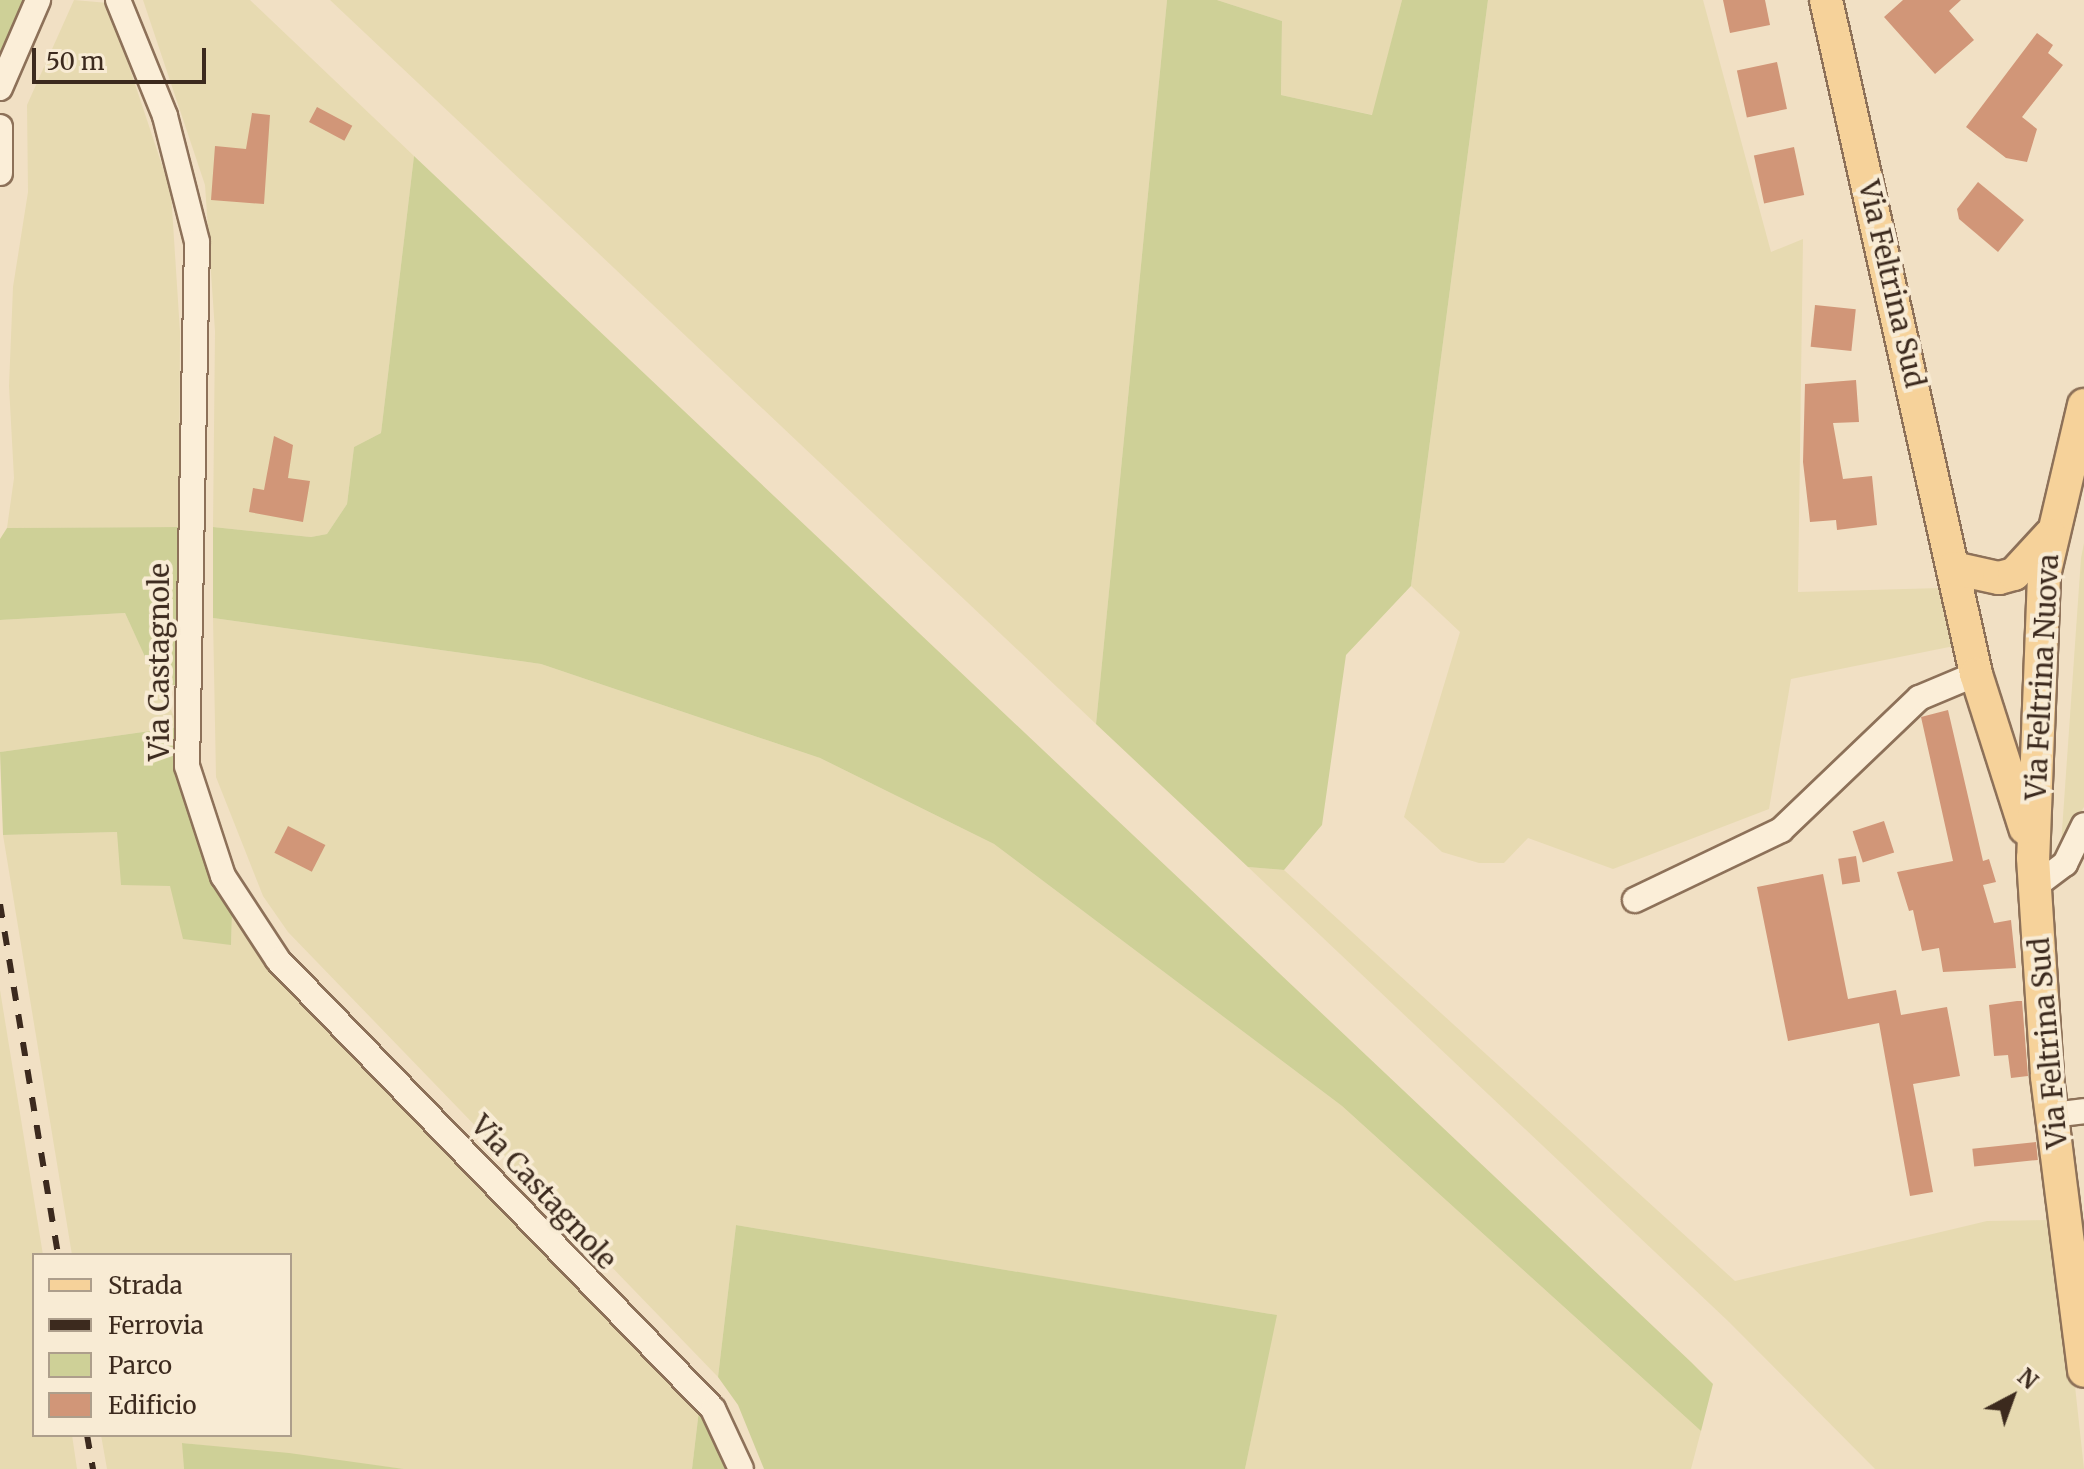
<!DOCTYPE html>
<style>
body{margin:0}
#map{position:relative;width:2084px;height:1469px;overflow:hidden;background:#f1e0c4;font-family:Merriweather,serif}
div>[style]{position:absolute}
.farmland>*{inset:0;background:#e7dab1}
.green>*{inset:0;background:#ced097}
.building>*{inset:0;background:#d19678;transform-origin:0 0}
.roads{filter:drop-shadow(2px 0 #8d7159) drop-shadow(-2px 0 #8d7159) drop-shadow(0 2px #8d7159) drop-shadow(0 -2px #8d7159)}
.minor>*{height:24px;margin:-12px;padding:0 12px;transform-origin:12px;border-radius:12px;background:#fbeed8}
.major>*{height:32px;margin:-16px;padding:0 16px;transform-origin:16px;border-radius:16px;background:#f6d29a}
.rail>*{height:6px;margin-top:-3px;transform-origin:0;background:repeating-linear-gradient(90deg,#3c2a1e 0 14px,transparent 0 28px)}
span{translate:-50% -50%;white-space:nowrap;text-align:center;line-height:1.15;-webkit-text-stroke:8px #f8ebd4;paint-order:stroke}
.street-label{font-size:28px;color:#3c2a1e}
.legend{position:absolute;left:32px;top:1253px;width:260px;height:184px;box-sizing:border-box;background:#f8ebd4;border:2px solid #ad9e8b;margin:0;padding:10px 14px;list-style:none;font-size:24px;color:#3c2a1e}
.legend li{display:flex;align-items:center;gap:16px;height:40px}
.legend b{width:40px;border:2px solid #ad9e8b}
.north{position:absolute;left:1972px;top:1357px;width:80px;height:80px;-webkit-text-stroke:6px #f8ebd4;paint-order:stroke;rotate:41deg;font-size:22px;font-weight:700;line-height:32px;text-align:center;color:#3c2a1e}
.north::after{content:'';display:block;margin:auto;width:28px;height:36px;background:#3c2a1e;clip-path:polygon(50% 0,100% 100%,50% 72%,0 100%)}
.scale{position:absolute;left:32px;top:48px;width:174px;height:36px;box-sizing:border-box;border:4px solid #3c2a1e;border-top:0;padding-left:10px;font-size:24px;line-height:28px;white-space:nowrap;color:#3c2a1e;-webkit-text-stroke:6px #f8ebd4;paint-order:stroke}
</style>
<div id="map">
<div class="farmland">
<div style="clip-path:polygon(74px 0,108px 3px,171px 192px,180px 332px,179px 527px,7px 528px,14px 478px,9px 386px,13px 287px,28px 192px,27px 105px)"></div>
<div style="clip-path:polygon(143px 0,250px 0,414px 156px,381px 433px,354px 447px,347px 504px,327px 534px,311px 537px,213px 527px,215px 331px,205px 185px)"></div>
<div style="clip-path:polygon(330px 0,1167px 0,1096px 724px,577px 233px)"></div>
<div style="clip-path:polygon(1217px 0,1402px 0,1373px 115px,1281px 95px,1282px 21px)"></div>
<div style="clip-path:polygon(1488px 0,1703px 0,1771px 252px,1803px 239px,1798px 592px,1941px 588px,1954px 646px,1791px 679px,1769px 809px,1613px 869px,1528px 838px,1504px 863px,1479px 863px,1442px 852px,1404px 817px,1460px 632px,1411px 586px)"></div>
<div style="clip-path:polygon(2084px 543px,2084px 807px,2061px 845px,2081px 558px)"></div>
<div style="clip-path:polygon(125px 613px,179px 727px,0 752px,0 620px)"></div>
<div style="clip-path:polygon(213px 618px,541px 664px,820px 758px,994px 844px,1342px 1106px,1701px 1431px,1691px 1469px,1245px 1469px,1276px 1315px,736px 1225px,718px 1377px,288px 932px,263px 896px,216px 777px)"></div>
<div style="clip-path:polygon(117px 832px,231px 944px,232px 913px,261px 954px,691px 1399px,699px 1410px,692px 1469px,404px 1469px,183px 1443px,184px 1469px,107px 1469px,101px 1435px,290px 1435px,290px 1255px,72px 1255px,3px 835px)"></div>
<div style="clip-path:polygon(1248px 867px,1284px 870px,1735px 1281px,1987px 1221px,2057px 1220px,2084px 1469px,1875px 1469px,1729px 1322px)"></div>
<div style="clip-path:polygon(0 990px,43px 1255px,34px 1255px,34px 1435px,72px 1435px,77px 1469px,0 1469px)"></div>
</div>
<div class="green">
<div style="clip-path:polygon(0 0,36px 0,0 75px)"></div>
<div style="clip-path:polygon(1167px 0,1217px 0,1282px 21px,1281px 95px,1372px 115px,1402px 0,1488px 0,1411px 586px,1346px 655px,1322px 825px,1284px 870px,1248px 867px,1096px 724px)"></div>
<div style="clip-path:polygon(414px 156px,1691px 1362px,1713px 1384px,1701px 1431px,1342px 1106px,994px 844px,820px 758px,541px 664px,213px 618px,213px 527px,311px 537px,327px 534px,347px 504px,354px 447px,381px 433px)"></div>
<div style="clip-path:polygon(179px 527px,179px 685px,158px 685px,125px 613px,0 620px,0 539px,7px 528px)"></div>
<div style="clip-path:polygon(179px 727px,182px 782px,191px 820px,232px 913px,231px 945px,183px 939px,170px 886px,121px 885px,117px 832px,3px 835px,0 752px)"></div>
<div style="clip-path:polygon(736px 1225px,1277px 1315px,1245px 1469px,764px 1469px,738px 1405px,718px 1377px)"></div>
<div style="clip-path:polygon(699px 1410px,709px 1423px,728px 1469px,692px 1469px)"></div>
<div style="clip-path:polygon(182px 1443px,289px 1453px,404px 1469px,184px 1469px)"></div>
</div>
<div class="building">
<div style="clip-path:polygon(1723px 0,1765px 0,1770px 25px,1730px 33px)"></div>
<div style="clip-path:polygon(1903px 0,1961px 0,1949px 11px,1974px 40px,1935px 74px,1884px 17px)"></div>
<div style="clip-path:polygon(2037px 33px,2053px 45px,2048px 53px,2063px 65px,2022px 117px,2037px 129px,2027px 162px,2006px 158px,1966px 127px)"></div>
<div style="left:1777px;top:62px;width:48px;height:41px;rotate:78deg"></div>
<div style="left:317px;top:107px;width:40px;height:17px;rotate:28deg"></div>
<div style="clip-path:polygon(252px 113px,270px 115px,264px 204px,211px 200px,215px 146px,246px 149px)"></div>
<div style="left:1794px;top:147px;width:49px;height:41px;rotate:78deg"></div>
<div style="clip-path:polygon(1978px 182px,2024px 220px,1998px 252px,1959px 219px,1957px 209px)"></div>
<div style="left:1815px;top:305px;width:41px;height:42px;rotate:6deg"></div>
<div style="clip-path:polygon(1856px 380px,1859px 422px,1833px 423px,1843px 479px,1872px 476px,1877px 525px,1837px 530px,1836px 520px,1810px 522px,1803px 462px,1805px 384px)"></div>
<div style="clip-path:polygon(274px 436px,293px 445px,288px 478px,310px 481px,303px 522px,249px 512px,253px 488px,264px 490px)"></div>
<div style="clip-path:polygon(1948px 710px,1983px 861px,1989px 859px,1996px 882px,1983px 885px,1994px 923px,2011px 920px,2016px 968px,1943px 972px,1939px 948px,1922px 951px,1913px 910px,1909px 911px,1897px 872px,1953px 861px,1921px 717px)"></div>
<div style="left:1884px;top:821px;width:33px;height:33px;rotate:72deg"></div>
<div style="left:288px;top:826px;width:42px;height:30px;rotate:27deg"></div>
<div style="left:1856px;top:856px;width:26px;height:18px;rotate:81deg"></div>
<div style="clip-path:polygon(1823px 874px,1848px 999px,1896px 990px,1901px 1015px,1947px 1007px,1960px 1076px,1913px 1084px,1933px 1192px,1910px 1196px,1879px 1023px,1788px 1041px,1757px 887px)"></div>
<div style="clip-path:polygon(2017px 1001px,2022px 1001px,2028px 1076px,2011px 1078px,2008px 1055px,1994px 1056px,1989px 1005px)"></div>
<div style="left:2036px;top:1142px;width:18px;height:64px;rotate:84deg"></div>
</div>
<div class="roads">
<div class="minor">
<div style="left:118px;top:0;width:125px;rotate:67.9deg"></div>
<div style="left:165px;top:116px;width:130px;rotate:75.7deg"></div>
<div style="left:197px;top:242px;width:524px;rotate:91.09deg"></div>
<div style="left:187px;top:766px;width:116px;rotate:71.9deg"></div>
<div style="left:223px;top:876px;width:100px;rotate:56.8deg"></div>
<div style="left:278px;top:960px;width:625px;rotate:45.91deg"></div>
<div style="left:713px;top:1409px;width:66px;rotate:65deg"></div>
<div style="left:0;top:88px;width:96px;rotate:-66.6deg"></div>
<div style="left:0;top:127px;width:46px;rotate:90deg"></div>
<div style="left:2034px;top:887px;width:39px;rotate:-37deg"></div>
<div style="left:2065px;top:864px;width:43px;rotate:-64deg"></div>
<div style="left:1635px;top:900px;width:162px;rotate:-25.6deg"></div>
<div style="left:1781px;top:830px;width:191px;rotate:-43.7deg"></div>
<div style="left:1919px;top:698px;width:62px;rotate:-22.8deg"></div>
<div style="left:2053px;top:1115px;width:31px;rotate:-7deg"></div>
</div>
<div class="major">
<div style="left:1826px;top:0;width:690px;rotate:77.45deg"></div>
<div style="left:1976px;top:674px;width:162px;rotate:72.3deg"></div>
<div style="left:2084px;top:405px;width:176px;rotate:103.2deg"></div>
<div style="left:2044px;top:576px;width:282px;rotate:92.2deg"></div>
<div style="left:2033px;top:858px;width:219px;rotate:86.3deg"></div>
<div style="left:2047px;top:1077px;width:296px;rotate:82.8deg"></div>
<div style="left:1953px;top:568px;width:47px;rotate:12.3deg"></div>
<div style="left:1999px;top:578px;width:16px;rotate:-15deg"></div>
<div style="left:2014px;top:574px;width:53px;rotate:-47.3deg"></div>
</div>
</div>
<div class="rail">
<div style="left:0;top:904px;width:356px;rotate:80.6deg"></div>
<div style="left:87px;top:1435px;width:35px;rotate:80deg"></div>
</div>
<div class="street-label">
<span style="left:1892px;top:284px;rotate:77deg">Via Feltrina Sud</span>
<span style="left:159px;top:662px;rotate:-90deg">Via Castagnole</span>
<span style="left:2042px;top:677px;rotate:-87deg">Via Feltrina Nuova</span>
<span style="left:2048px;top:1043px;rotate:-95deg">Via Feltrina Sud</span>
<span style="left:544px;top:1192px;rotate:47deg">Via Castagnole</span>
</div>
<ul class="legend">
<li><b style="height:10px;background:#f6d29a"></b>Strada</li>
<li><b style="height:10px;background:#3c2a1e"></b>Ferrovia</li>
<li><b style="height:22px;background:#ced097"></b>Parco</li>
<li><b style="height:22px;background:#d19678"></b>Edificio</li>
</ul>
<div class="north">N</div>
<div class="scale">50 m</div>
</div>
